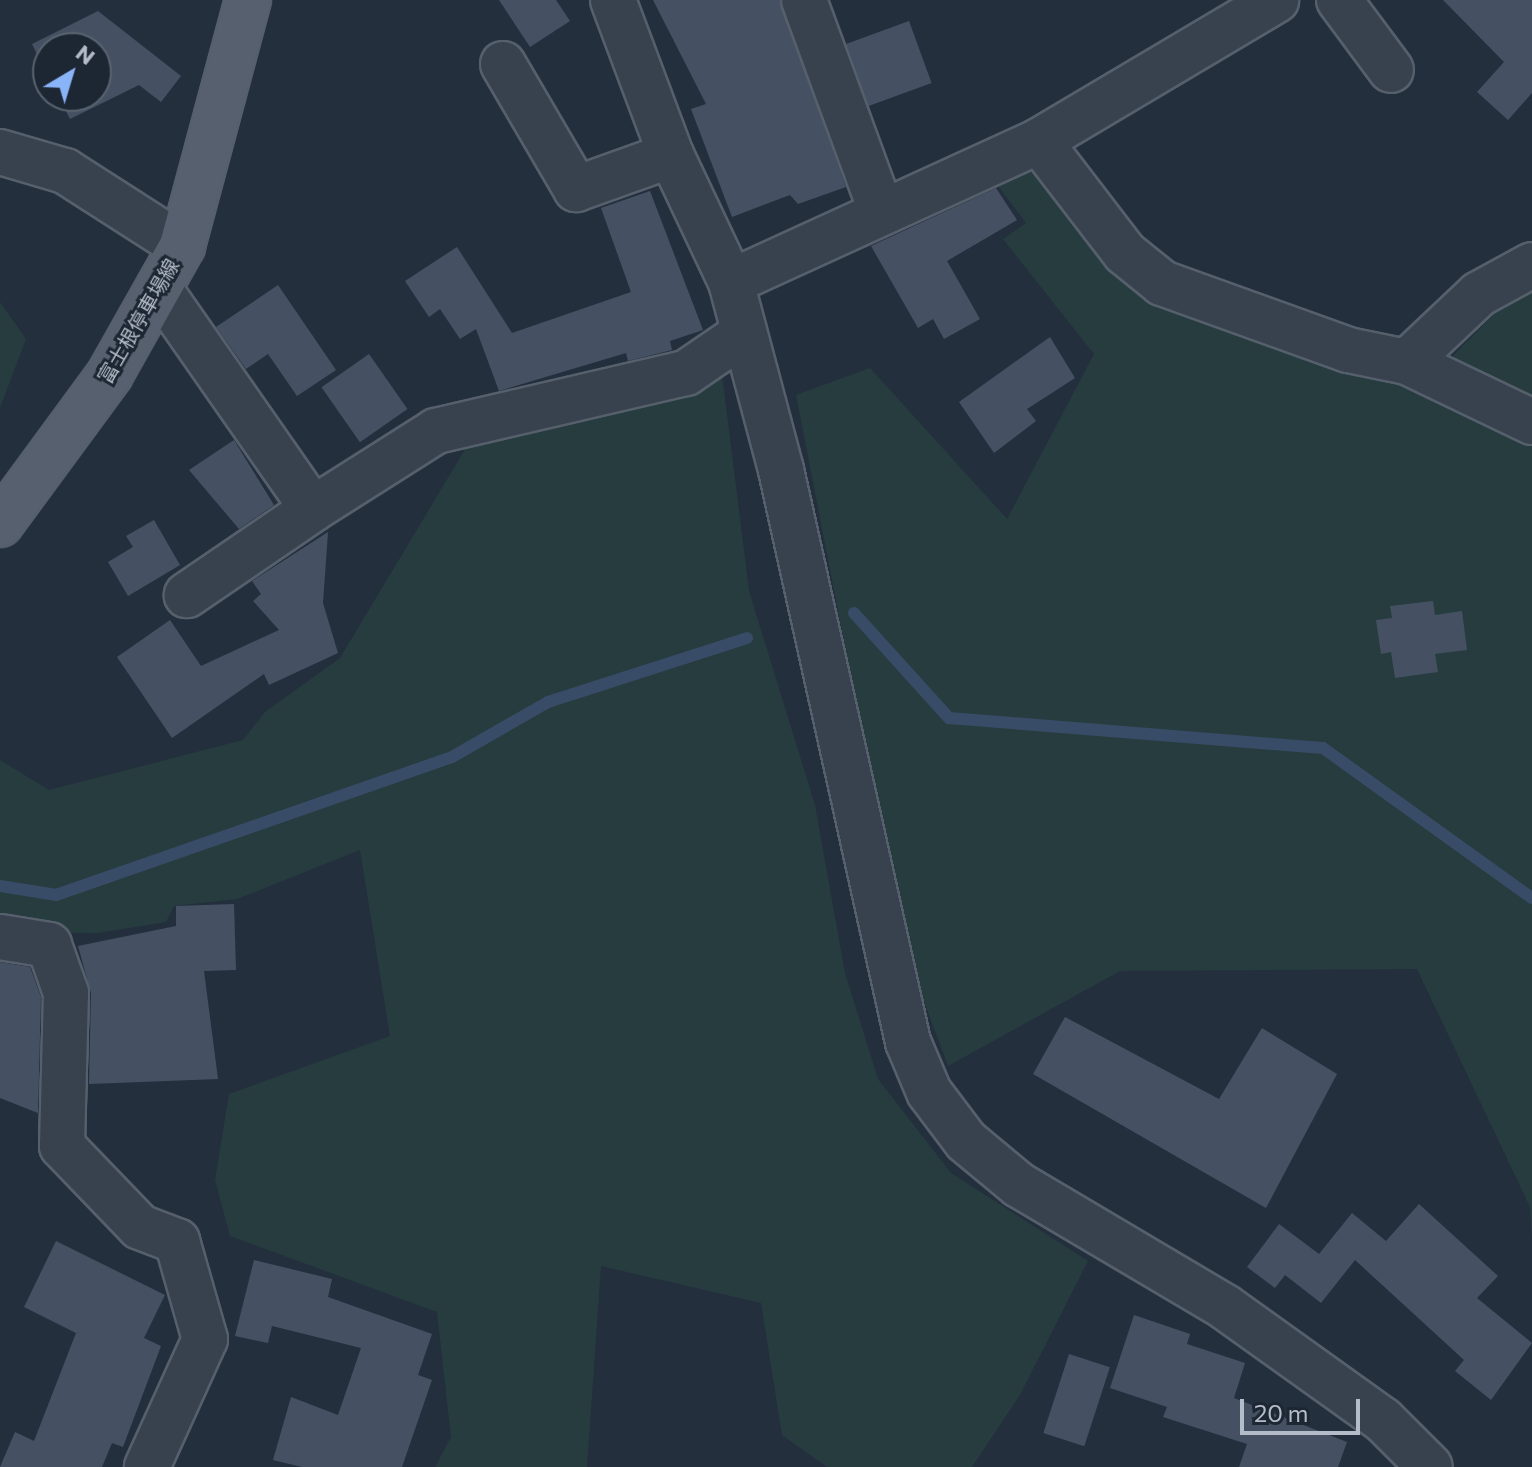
<!DOCTYPE html>
<meta charset="utf-8">
<style>
body{margin:0}
#map{position:relative;width:1532px;height:1467px;overflow:hidden;background:#242f3e;font-family:Commissioner,"Noto Sans JP",sans-serif}
div>[style]{position:absolute}
.green>*{inset:0;background:#263c3f}
.stream>*{height:12px;margin:-6px;padding:0 6px;transform-origin:6px;border-radius:6px;background:#394c67}
.building>*{inset:0;background:#455162;transform-origin:0 0}
.roads{filter:drop-shadow(2px 0 #565f6c) drop-shadow(-2px 0 #565f6c) drop-shadow(0 2px #565f6c) drop-shadow(0 -2px #565f6c)}
.minor>*{height:44px;margin:-22px;padding:0 22px;transform-origin:22px;border-radius:22px;background:#38414e}
.major>*{height:44px;margin:-22px;padding:0 22px;transform-origin:22px;border-radius:22px;background:#56606e}
span{translate:-50% -50%;white-space:nowrap;text-align:center;line-height:1.15;-webkit-text-stroke:6px #1d2633;paint-order:stroke}
.street-label{font-size:20px;color:#b4bcc9}
.north{position:absolute;left:32px;top:32px;width:80px;height:80px;box-sizing:border-box;background:#1d2633;border:2px solid #59626f;border-radius:50%;rotate:38deg;font-size:22px;font-weight:700;line-height:32px;text-align:center;color:#b4bcc9}
.north::after{content:'';display:block;margin:auto;width:28px;height:36px;background:#8ab4f8;clip-path:polygon(50% 0,100% 100%,50% 72%,0 100%)}
.scale{position:absolute;left:1240px;top:1399px;width:120px;height:36px;box-sizing:border-box;border:4px solid #b4bcc9;border-top:0;padding-left:10px;font-size:24px;line-height:28px;white-space:nowrap;color:#b4bcc9;-webkit-text-stroke:6px #1d2633;paint-order:stroke}
</style>
<div id="map">
<div class="green">
<div style="clip-path:polygon(1039px 141px,1123px 251px,1532px 423px,1532px 1237px,1530px 1207px,1417px 969px,1120px 971px,948px 1066px,903px 945px,796px 395px,870px 368px,1007px 519px,1094px 354px,1003px 239px,1026px 223px,989px 174px)"></div>
<div style="clip-path:polygon(1532px 290px,1532px 419px,1443px 366px,1504px 304px)"></div>
<div style="clip-path:polygon(0 302px,26px 339px,0 408px)"></div>
<div style="clip-path:polygon(719px 351px,749px 591px,815px 805px,845px 973px,878px 1079px,951px 1173px,1088px 1261px,1020px 1395px,972px 1467px,827px 1467px,782px 1435px,761px 1303px,601px 1266px,587px 1467px,435px 1467px,451px 1437px,437px 1312px,230px 1236px,215px 1180px,229px 1094px,390px 1036px,360px 850px,237px 899px,174px 906px,166px 922px,98px 933px,0 932px,0 760px,49px 790px,243px 740px,265px 712px,340px 658px,479px 426px)"></div>
</div>
<div class="stream">
<div style="left:854px;top:613px;width:142px;rotate:47.9deg"></div>
<div style="left:949px;top:718px;width:375px;rotate:4.6deg"></div>
<div style="left:1323px;top:748px;width:257px;rotate:35.7deg"></div>
<div style="left:0;top:886px;width:57px;rotate:9.1deg"></div>
<div style="left:56px;top:895px;width:419px;rotate:-19.2deg"></div>
<div style="left:452px;top:757px;width:111px;rotate:-29.8deg"></div>
<div style="left:548px;top:702px;width:209px;rotate:-17.8deg"></div>
</div>
<div class="building">
<div style="clip-path:polygon(499px 0,556px 0,570px 21px,530px 47px)"></div>
<div style="clip-path:polygon(653px 0,780px 0,846px 187px,798px 204px,790px 195px,732px 217px,691px 109px,706px 104px)"></div>
<div style="clip-path:polygon(1443px 0,1532px 0,1532px 93px,1508px 120px,1477px 92px,1504px 62px)"></div>
<div style="clip-path:polygon(98px 11px,181px 76px,161px 102px,139px 85px,70px 119px,58px 96px,96px 96px,96px 48px,48px 48px,48px 76px,32px 44px)"></div>
<div style="left:909px;top:21px;width:66px;height:67px;rotate:70deg"></div>
<div style="clip-path:polygon(996px 188px,1017px 220px,947px 261px,980px 319px,944px 339px,933px 319px,918px 328px,871px 246px)"></div>
<div style="clip-path:polygon(650px 191px,703px 330px,670px 341px,672px 350px,628px 361px,626px 353px,499px 391px,476px 329px,460px 339px,440px 309px,429px 317px,405px 281px,457px 247px,512px 333px,631px 292px,601px 208px)"></div>
<div style="clip-path:polygon(278px 285px,336px 370px,297px 396px,268px 354px,246px 369px,216px 327px)"></div>
<div style="clip-path:polygon(1050px 337px,1075px 378px,1027px 409px,1036px 421px,994px 453px,959px 402px)"></div>
<div style="left:369px;top:354px;width:67px;height:58px;rotate:55deg"></div>
<div style="clip-path:polygon(234px 440px,274px 505px,239px 529px,189px 470px)"></div>
<div style="clip-path:polygon(154px 520px,180px 565px,128px 596px,108px 562px,133px 547px,126px 536px)"></div>
<div style="clip-path:polygon(328px 532px,323px 603px,338px 653px,269px 685px,264px 674px,172px 738px,117px 657px,170px 620px,201px 666px,279px 630px,253px 601px,261px 594px,252px 581px)"></div>
<div style="clip-path:polygon(1433px 601px,1435px 615px,1462px 611px,1467px 650px,1435px 654px,1438px 672px,1395px 678px,1391px 652px,1381px 654px,1376px 620px,1392px 618px,1390px 606px)"></div>
<div style="clip-path:polygon(234px 904px,236px 970px,204px 971px,218px 1079px,89px 1084px,91px 993px,78px 946px,176px 926px,176px 906px)"></div>
<div style="clip-path:polygon(0 962px,30px 967px,41px 997px,38px 1113px,0 1098px)"></div>
<div style="clip-path:polygon(1065px 1017px,1219px 1099px,1262px 1028px,1337px 1074px,1266px 1208px,1033px 1074px)"></div>
<div style="clip-path:polygon(1419px 1204px,1498px 1276px,1477px 1298px,1532px 1343px,1491px 1400px,1455px 1371px,1464px 1360px,1355px 1260px,1321px 1303px,1285px 1275px,1275px 1288px,1247px 1267px,1279px 1224px,1319px 1254px,1352px 1213px,1386px 1241px)"></div>
<div style="clip-path:polygon(56px 1241px,165px 1295px,144px 1338px,161px 1346px,123px 1447px,112px 1443px,102px 1467px,0 1467px,15px 1432px,34px 1441px,76px 1333px,24px 1307px)"></div>
<div style="clip-path:polygon(254px 1260px,332px 1279px,328px 1297px,432px 1334px,418px 1375px,432px 1380px,402px 1467px,302px 1467px,273px 1460px,291px 1397px,338px 1415px,361px 1348px,272px 1326px,268px 1343px,235px 1336px)"></div>
<div style="clip-path:polygon(1134px 1315px,1190px 1334px,1187px 1344px,1245px 1363px,1234px 1398px,1347px 1442px,1338px 1467px,1239px 1467px,1247px 1444px,1163px 1417px,1167px 1407px,1110px 1388px)"></div>
<div style="left:1069px;top:1354px;width:43px;height:83px;rotate:18deg"></div>
</div>
<div class="roads">
<div class="minor">
<div style="left:613px;top:0;width:165px;rotate:69.5deg"></div>
<div style="left:671px;top:155px;width:140px;rotate:64.7deg"></div>
<div style="left:731px;top:282px;width:195px;rotate:75.1deg"></div>
<div style="left:781px;top:470px;width:586px;rotate:77.48deg"></div>
<div style="left:908px;top:1042px;width:54px;rotate:67.2deg"></div>
<div style="left:929px;top:1092px;width:61px;rotate:52.9deg"></div>
<div style="left:966px;top:1141px;width:69px;rotate:39.7deg"></div>
<div style="left:1019px;top:1185px;width:239px;rotate:30.6deg"></div>
<div style="left:1225px;top:1307px;width:194px;rotate:35.6deg"></div>
<div style="left:1383px;top:1420px;width:66px;rotate:45deg"></div>
<div style="left:804px;top:0;width:221px;rotate:69.9deg"></div>
<div style="left:1339px;top:0;width:87px;rotate:53.4deg"></div>
<div style="left:503px;top:64px;width:145px;rotate:59.7deg"></div>
<div style="left:576px;top:189px;width:101px;rotate:-19.7deg"></div>
<div style="left:1039px;top:141px;width:276px;rotate:-30.7deg"></div>
<div style="left:0;top:152px;width:68px;rotate:16.3deg"></div>
<div style="left:65px;top:171px;width:139px;rotate:32.7deg"></div>
<div style="left:731px;top:282px;width:339px;rotate:-24.6deg"></div>
<div style="left:1039px;top:141px;width:141px;rotate:52.5deg"></div>
<div style="left:1125px;top:253px;width:48px;rotate:39deg"></div>
<div style="left:1162px;top:283px;width:198px;rotate:19.8deg"></div>
<div style="left:1348px;top:350px;width:60px;rotate:11.5deg"></div>
<div style="left:1407px;top:362px;width:139px;rotate:25.6deg"></div>
<div style="left:160px;top:290px;width:267px;rotate:55.1deg"></div>
<div style="left:313px;top:509px;width:153px;rotate:145.7deg"></div>
<div style="left:1407px;top:362px;width:99px;rotate:-43.4deg"></div>
<div style="left:1479px;top:294px;width:60px;rotate:-28.7deg"></div>
<div style="left:313px;top:509px;width:146px;rotate:-32.4deg"></div>
<div style="left:436px;top:431px;width:257px;rotate:-13.1deg"></div>
<div style="left:686px;top:373px;width:69px;rotate:-34.4deg"></div>
<div style="left:0;top:937px;width:50px;rotate:9.3deg"></div>
<div style="left:49px;top:945px;width:51px;rotate:70.5deg"></div>
<div style="left:66px;top:993px;width:153px;rotate:91.5deg"></div>
<div style="left:62px;top:1146px;width:112px;rotate:46.1deg"></div>
<div style="left:140px;top:1227px;width:40px;rotate:21deg"></div>
<div style="left:177px;top:1241px;width:102px;rotate:74.1deg"></div>
<div style="left:205px;top:1339px;width:141px;rotate:114.4deg"></div>
</div>
<div class="major">
<div style="left:0;top:524px;width:186px;rotate:-53.7deg"></div>
<div style="left:110px;top:374px;width:147px;rotate:-60.6deg"></div>
<div style="left:182px;top:246px;width:255px;rotate:-75deg"></div>
</div>
</div>
<div class="street-label">
<span style="left:138px;top:321px;rotate:-60deg">富士根停車場線</span>
</div>
<div class="north">N</div>
<div class="scale">20 m</div>
</div>
